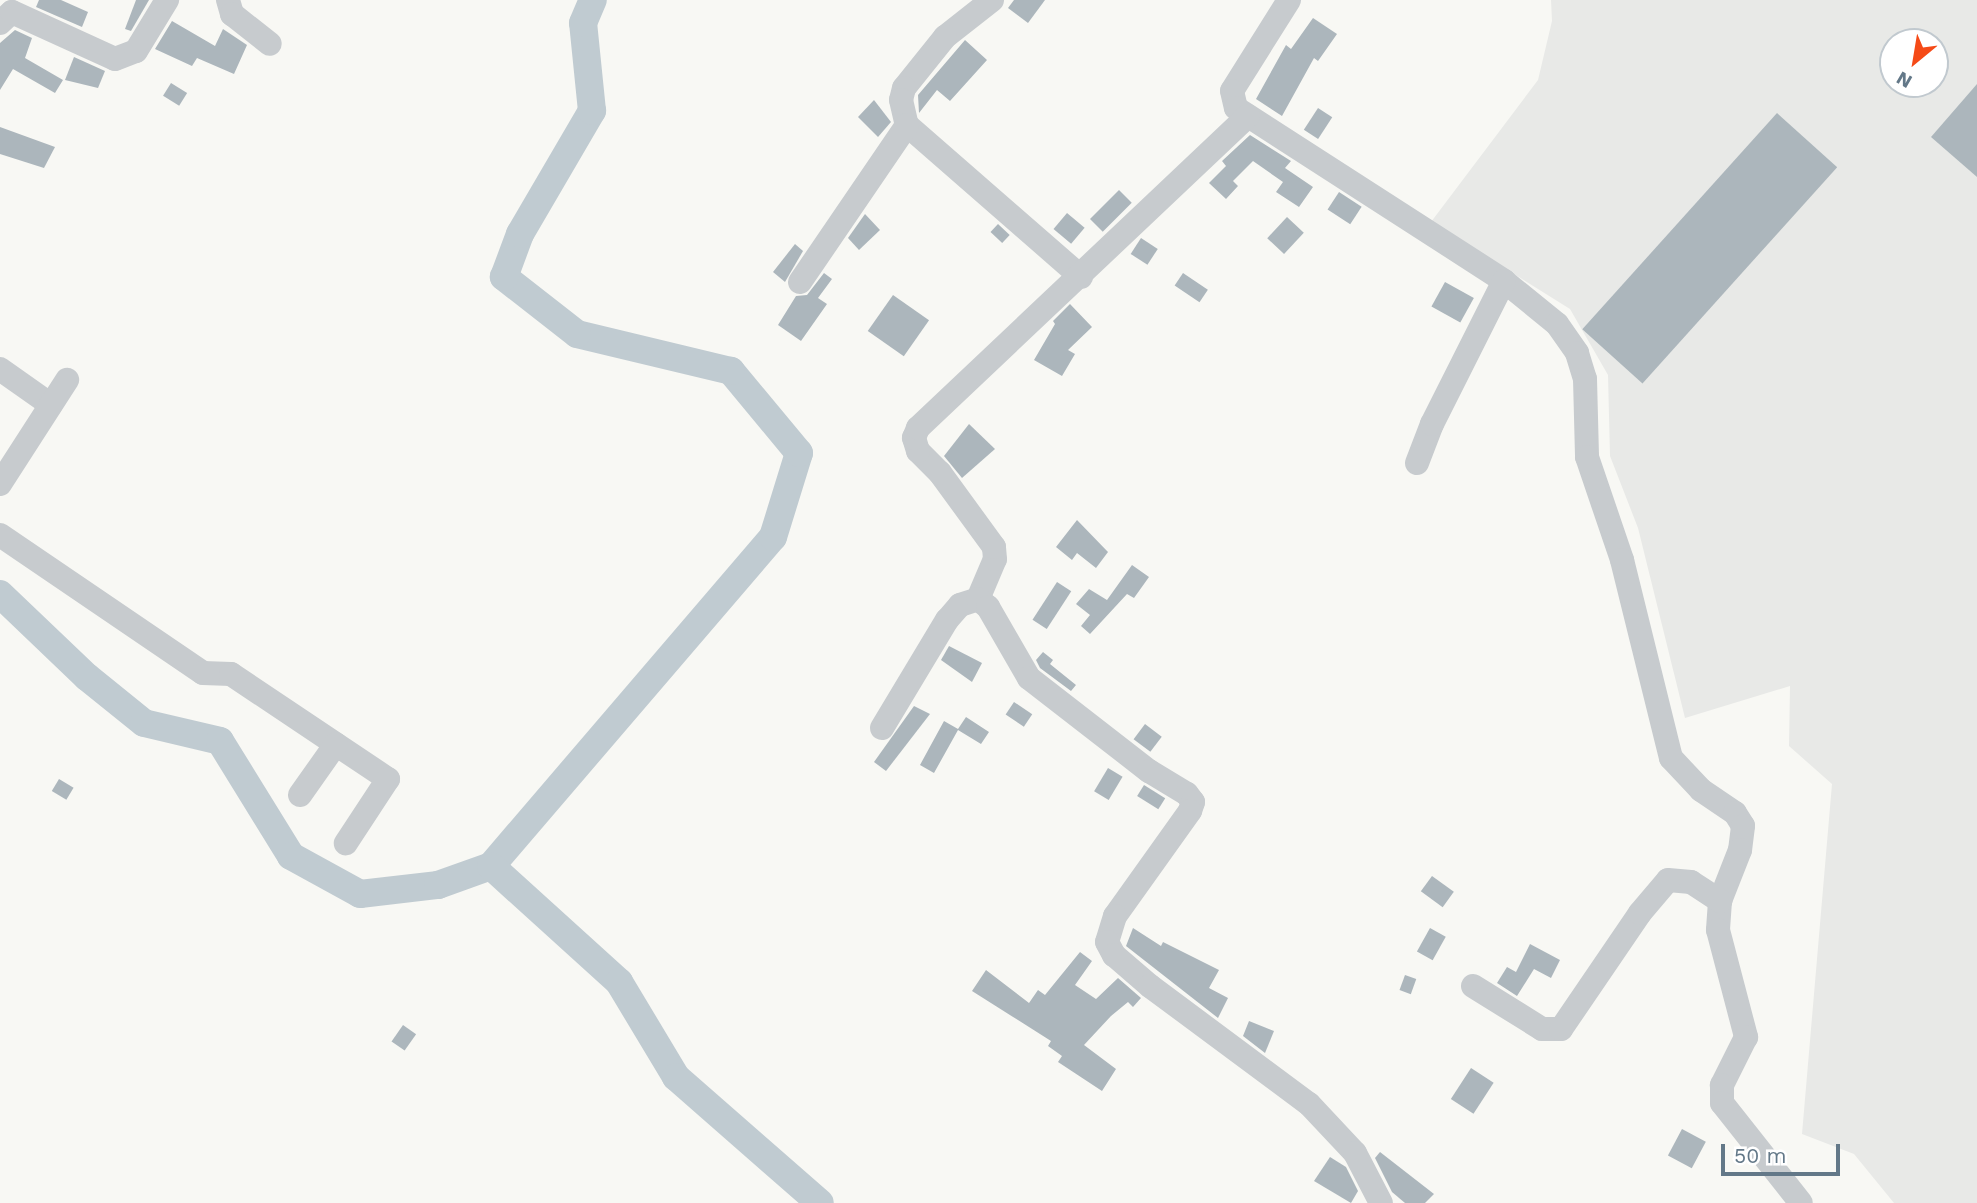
<!DOCTYPE html>
<style>
body{margin:0}
#map{position:relative;width:1977px;height:1203px;overflow:hidden;background:#f8f8f4;font-family:"Work Sans",sans-serif}
div>[style]{position:absolute}
.built>*{inset:0;background:#e8e9e7}
.river>*{height:28px;margin:-14px;padding:0 14px;transform-origin:14px;border-radius:14px;background:#c0cbd1}
.building>*{inset:0;background:#acb6bc;transform-origin:0 0}
.minor>*{height:24px;margin:-12px;padding:0 12px;transform-origin:12px;border-radius:12px;background:#c7cbce}
span{translate:-50% -50%;white-space:nowrap;text-align:center;line-height:1.15;-webkit-text-stroke:7px #fff;paint-order:stroke}
.north{position:absolute;left:1879px;top:28px;width:70px;height:70px;box-sizing:border-box;background:#fff;border:2px solid #c1c9cf;border-radius:50%;rotate:210deg;font-size:19px;font-weight:700;line-height:28px;text-align:center;color:#637888}
.north::after{content:'';display:block;margin:auto;width:24px;height:32px;background:#f54a17;clip-path:polygon(50% 0,100% 100%,50% 72%,0 100%)}
.scale{position:absolute;left:1721px;top:1144px;width:119px;height:32px;box-sizing:border-box;border:4px solid #637888;border-top:0;padding-left:9px;font-size:21px;line-height:24px;white-space:nowrap;color:#637888;-webkit-text-stroke:5px #fff;paint-order:stroke}
</style>
<div id="map">
<div class="built">
<div style="clip-path:polygon(evenodd,1551px 0,1977px 0,1977px 1203px,1894px 1203px,1854px 1154px,1802px 1134px,1832px 784px,1789px 746px,1790px 686px,1685px 718px,1638px 528px,1610px 456px,1608px 375px,1570px 309px,1431px 222px,1538px 80px,1552px 21px,1551px 0,1893px 42px,1935px 42px,1935px 84px,1893px 84px,1893px 42px)"></div>
</div>
<div class="river">
<div style="left:0;top:594px;width:120px;rotate:43.7deg"></div>
<div style="left:87px;top:677px;width:73px;rotate:38.9deg"></div>
<div style="left:144px;top:723px;width:78px;rotate:13.3deg"></div>
<div style="left:220px;top:741px;width:135px;rotate:58.3deg"></div>
<div style="left:291px;top:856px;width:79px;rotate:28.8deg"></div>
<div style="left:360px;top:894px;width:79px;rotate:-6.6deg"></div>
<div style="left:438px;top:885px;width:56px;rotate:-19.7deg"></div>
<div style="left:491px;top:866px;width:433px;rotate:-49.4deg"></div>
<div style="left:773px;top:537px;width:88px;rotate:-72.8deg"></div>
<div style="left:799px;top:453px;width:107px;rotate:-129.7deg"></div>
<div style="left:731px;top:371px;width:158px;rotate:-166.5deg"></div>
<div style="left:577px;top:334px;width:93px;rotate:-142deg"></div>
<div style="left:504px;top:277px;width:46px;rotate:-69.6deg"></div>
<div style="left:520px;top:234px;width:143px;rotate:-59.7deg"></div>
<div style="left:592px;top:111px;width:88px;rotate:-95.8deg"></div>
<div style="left:583px;top:23px;width:25px;rotate:-67deg"></div>
<div style="left:491px;top:866px;width:173px;rotate:42.2deg"></div>
<div style="left:619px;top:982px;width:111px;rotate:59deg"></div>
<div style="left:676px;top:1077px;width:191px;rotate:41.2deg"></div>
</div>
<div class="building">
<div style="clip-path:polygon(39px 0,61px 0,88px 12px,82px 27px,36px 7px)"></div>
<div style="clip-path:polygon(136px 0,149px 0,131px 31px,125px 29px)"></div>
<div style="clip-path:polygon(1014px 0,1045px 0,1028px 23px,1008px 8px)"></div>
<div style="clip-path:polygon(1313px 18px,1337px 34px,1318px 61px,1314px 58px,1282px 116px,1256px 99px,1286px 45px,1291px 49px)"></div>
<div style="clip-path:polygon(172px 21px,215px 46px,223px 29px,247px 45px,234px 74px,197px 58px,192px 66px,155px 49px)"></div>
<div style="clip-path:polygon(15px 30px,32px 38px,25px 58px,63px 80px,55px 93px,13px 69px,0 90px,0 43px)"></div>
<div style="clip-path:polygon(965px 40px,987px 60px,950px 101px,937px 90px,919px 113px,918px 95px)"></div>
<div style="clip-path:polygon(74px 57px,105px 71px,98px 88px,65px 80px)"></div>
<div style="left:171px;top:83px;width:19px;height:15px;rotate:32deg"></div>
<div style="clip-path:polygon(1977px 84px,1977px 177px,1931px 137px)"></div>
<div style="clip-path:polygon(874px 100px,891px 122px,878px 137px,858px 117px)"></div>
<div style="left:1318px;top:108px;width:17px;height:26px;rotate:33deg"></div>
<div style="left:1777px;top:113px;width:81px;height:291px;rotate:42deg"></div>
<div style="clip-path:polygon(0 127px,55px 147px,44px 168px,0 154px)"></div>
<div style="clip-path:polygon(1250px 135px,1291px 161px,1285px 168px,1313px 187px,1299px 207px,1276px 192px,1283px 182px,1253px 161px,1233px 181px,1238px 186px,1226px 199px,1209px 183px,1226px 166px,1222px 161px)"></div>
<div style="left:1119px;top:190px;width:18px;height:41px;rotate:45deg"></div>
<div style="left:1339px;top:192px;width:27px;height:21px;rotate:33deg"></div>
<div style="left:1067px;top:213px;width:23px;height:21px;rotate:40deg"></div>
<div style="clip-path:polygon(865px 214px,880px 230px,859px 250px,848px 238px)"></div>
<div style="left:1287px;top:217px;width:23px;height:29px;rotate:43deg"></div>
<div style="left:998px;top:224px;width:16px;height:11px;rotate:43deg"></div>
<div style="left:1141px;top:238px;width:20px;height:19px;rotate:33deg"></div>
<div style="clip-path:polygon(795px 244px,803px 251px,785px 282px,773px 272px)"></div>
<div style="clip-path:polygon(824px 273px,832px 279px,818px 298px,827px 304px,801px 341px,778px 325px,796px 296px,807px 295px)"></div>
<div style="left:1183px;top:273px;width:30px;height:15px;rotate:34deg"></div>
<div style="left:1445px;top:282px;width:33px;height:28px;rotate:29deg"></div>
<div style="left:893px;top:295px;width:44px;height:44px;rotate:35deg"></div>
<div style="clip-path:polygon(1070px 304px,1092px 327px,1068px 350px,1075px 354px,1062px 376px,1034px 360px,1055px 324px,1053px 321px)"></div>
<div style="clip-path:polygon(969px 424px,995px 449px,962px 478px,944px 456px)"></div>
<div style="clip-path:polygon(1077px 520px,1108px 552px,1096px 568px,1077px 553px,1072px 560px,1056px 547px)"></div>
<div style="clip-path:polygon(1132px 565px,1149px 577px,1134px 598px,1127px 594px,1090px 634px,1081px 626px,1090px 615px,1076px 604px,1089px 589px,1107px 600px)"></div>
<div style="left:1057px;top:582px;width:17px;height:45px;rotate:33deg"></div>
<div style="clip-path:polygon(949px 646px,982px 663px,972px 682px,941px 660px)"></div>
<div style="clip-path:polygon(1043px 652px,1053px 660px,1050px 664px,1076px 685px,1071px 691px,1040px 668px,1036px 660px)"></div>
<div style="left:1014px;top:702px;width:22px;height:15px;rotate:34deg"></div>
<div style="clip-path:polygon(914px 706px,930px 714px,886px 771px,874px 762px)"></div>
<div style="clip-path:polygon(966px 717px,989px 732px,981px 744px,958px 730px,934px 773px,920px 765px,944px 721px,958px 729px)"></div>
<div style="left:1145px;top:724px;width:21px;height:19px;rotate:37deg"></div>
<div style="left:1108px;top:768px;width:17px;height:27px;rotate:31deg"></div>
<div style="left:59px;top:779px;width:17px;height:14px;rotate:31deg"></div>
<div style="left:1144px;top:785px;width:25px;height:13px;rotate:32deg"></div>
<div style="left:1432px;top:876px;width:27px;height:19px;rotate:36deg"></div>
<div style="clip-path:polygon(1133px 928px,1161px 946px,1163px 942px,1219px 970px,1209px 988px,1228px 998px,1218px 1018px,1126px 946px)"></div>
<div style="left:1430px;top:928px;width:18px;height:27px;rotate:29deg"></div>
<div style="clip-path:polygon(1530px 944px,1560px 960px,1551px 978px,1534px 969px,1517px 996px,1497px 983px,1507px 967px,1516px 972px)"></div>
<div style="clip-path:polygon(1080px 952px,1092px 961px,1075px 985px,1096px 999px,1118px 978px,1141px 998px,1133px 1007px,1128px 1002px,1111px 1016px,1084px 1045px,1116px 1069px,1102px 1091px,1058px 1062px,1062px 1056px,1048px 1046px,1051px 1041px,972px 991px,986px 970px,1029px 1003px,1038px 990px,1045px 995px)"></div>
<div style="left:1405px;top:975px;width:12px;height:16px;rotate:20deg"></div>
<div style="clip-path:polygon(1249px 1021px,1274px 1031px,1265px 1053px,1243px 1036px)"></div>
<div style="left:403px;top:1025px;width:16px;height:20px;rotate:35deg"></div>
<div style="left:1471px;top:1068px;width:27px;height:37px;rotate:33deg"></div>
<div style="left:1682px;top:1129px;width:27px;height:30px;rotate:28deg"></div>
<div style="clip-path:polygon(1380px 1152px,1434px 1194px,1425px 1203px,1405px 1203px,1392px 1192px,1375px 1158px)"></div>
<div style="clip-path:polygon(1330px 1157px,1346px 1167px,1358px 1191px,1351px 1203px,1314px 1181px)"></div>
</div>
<div class="minor">
<div style="left:228px;top:0;width:15px;rotate:74deg"></div>
<div style="left:232px;top:14px;width:48px;rotate:38.3deg"></div>
<div style="left:992px;top:0;width:60px;rotate:141.8deg"></div>
<div style="left:945px;top:37px;width:65px;rotate:128.8deg"></div>
<div style="left:904px;top:88px;width:12px;rotate:104deg"></div>
<div style="left:901px;top:100px;width:26px;rotate:77deg"></div>
<div style="left:907px;top:125px;width:231px;rotate:41.1deg"></div>
<div style="left:1289px;top:0;width:107px;rotate:122.1deg"></div>
<div style="left:1232px;top:91px;width:17px;rotate:77deg"></div>
<div style="left:1236px;top:108px;width:319px;rotate:32.8deg"></div>
<div style="left:1504px;top:281px;width:68px;rotate:39.1deg"></div>
<div style="left:1557px;top:324px;width:35px;rotate:55deg"></div>
<div style="left:1577px;top:353px;width:27px;rotate:73deg"></div>
<div style="left:1585px;top:379px;width:78px;rotate:88.5deg"></div>
<div style="left:1587px;top:457px;width:109px;rotate:71.2deg"></div>
<div style="left:1622px;top:560px;width:204px;rotate:76.1deg"></div>
<div style="left:1671px;top:758px;width:44px;rotate:46.8deg"></div>
<div style="left:1701px;top:790px;width:41px;rotate:34.1deg"></div>
<div style="left:1735px;top:813px;width:15px;rotate:58deg"></div>
<div style="left:1743px;top:826px;width:24px;rotate:97deg"></div>
<div style="left:1740px;top:850px;width:55px;rotate:111.4deg"></div>
<div style="left:1720px;top:901px;width:29px;rotate:94deg"></div>
<div style="left:1718px;top:930px;width:111px;rotate:75.3deg"></div>
<div style="left:1746px;top:1037px;width:54px;rotate:116.6deg"></div>
<div style="left:1722px;top:1085px;width:18px;rotate:90deg"></div>
<div style="left:1722px;top:1103px;width:127px;rotate:51.7deg"></div>
<div style="left:0;top:23px;width:16px;rotate:-43deg"></div>
<div style="left:12px;top:12px;width:113px;rotate:24.5deg"></div>
<div style="left:115px;top:59px;width:22px;rotate:-21deg"></div>
<div style="left:136px;top:51px;width:60px;rotate:-58.7deg"></div>
<div style="left:800px;top:282px;width:190px;rotate:-55.7deg"></div>
<div style="left:0;top:369px;width:62px;rotate:35.2deg"></div>
<div style="left:1417px;top:463px;width:42px;rotate:-69deg"></div>
<div style="left:1432px;top:424px;width:160px;rotate:-63.3deg"></div>
<div style="left:0;top:484px;width:124px;rotate:-57.2deg"></div>
<div style="left:0;top:535px;width:245px;rotate:34.2deg"></div>
<div style="left:203px;top:673px;width:28px;rotate:2deg"></div>
<div style="left:231px;top:674px;width:189px;rotate:33.8deg"></div>
<div style="left:388px;top:779px;width:77px;rotate:123.3deg"></div>
<div style="left:978px;top:599px;width:43px;rotate:-67deg"></div>
<div style="left:995px;top:559px;width:12px;rotate:-95deg"></div>
<div style="left:994px;top:547px;width:92px;rotate:-126.1deg"></div>
<div style="left:940px;top:473px;width:31px;rotate:-135deg"></div>
<div style="left:918px;top:451px;width:14px;rotate:-107deg"></div>
<div style="left:914px;top:438px;width:11px;rotate:-68deg"></div>
<div style="left:918px;top:428px;width:454px;rotate:-43.4deg"></div>
<div style="left:882px;top:728px;width:126px;rotate:-59deg"></div>
<div style="left:947px;top:620px;width:20px;rotate:-49deg"></div>
<div style="left:960px;top:605px;width:19px;rotate:-18deg"></div>
<div style="left:978px;top:599px;width:13px;rotate:39deg"></div>
<div style="left:988px;top:607px;width:82px;rotate:60deg"></div>
<div style="left:1029px;top:678px;width:152px;rotate:37.8deg"></div>
<div style="left:1149px;top:771px;width:44px;rotate:31.2deg"></div>
<div style="left:1187px;top:794px;width:10px;rotate:53deg"></div>
<div style="left:1193px;top:802px;width:9px;rotate:108deg"></div>
<div style="left:1190px;top:811px;width:129px;rotate:125.5deg"></div>
<div style="left:1115px;top:916px;width:27px;rotate:107deg"></div>
<div style="left:1107px;top:942px;width:15px;rotate:62deg"></div>
<div style="left:1114px;top:955px;width:48px;rotate:40.7deg"></div>
<div style="left:1150px;top:986px;width:198px;rotate:36.6deg"></div>
<div style="left:1309px;top:1104px;width:67px;rotate:46.8deg"></div>
<div style="left:1355px;top:1153px;width:56px;rotate:62.5deg"></div>
<div style="left:300px;top:795px;width:62px;rotate:-54.8deg"></div>
<div style="left:1473px;top:986px;width:81px;rotate:31.9deg"></div>
<div style="left:1542px;top:1029px;width:19px"></div>
<div style="left:1561px;top:1029px;width:140px;rotate:-55.7deg"></div>
<div style="left:1640px;top:913px;width:43px;rotate:-49.7deg"></div>
<div style="left:1668px;top:880px;width:23px;rotate:5deg"></div>
<div style="left:1691px;top:882px;width:35px;rotate:33deg"></div>
</div>
<div class="north">N</div>
<div class="scale">50 m</div>
</div>
